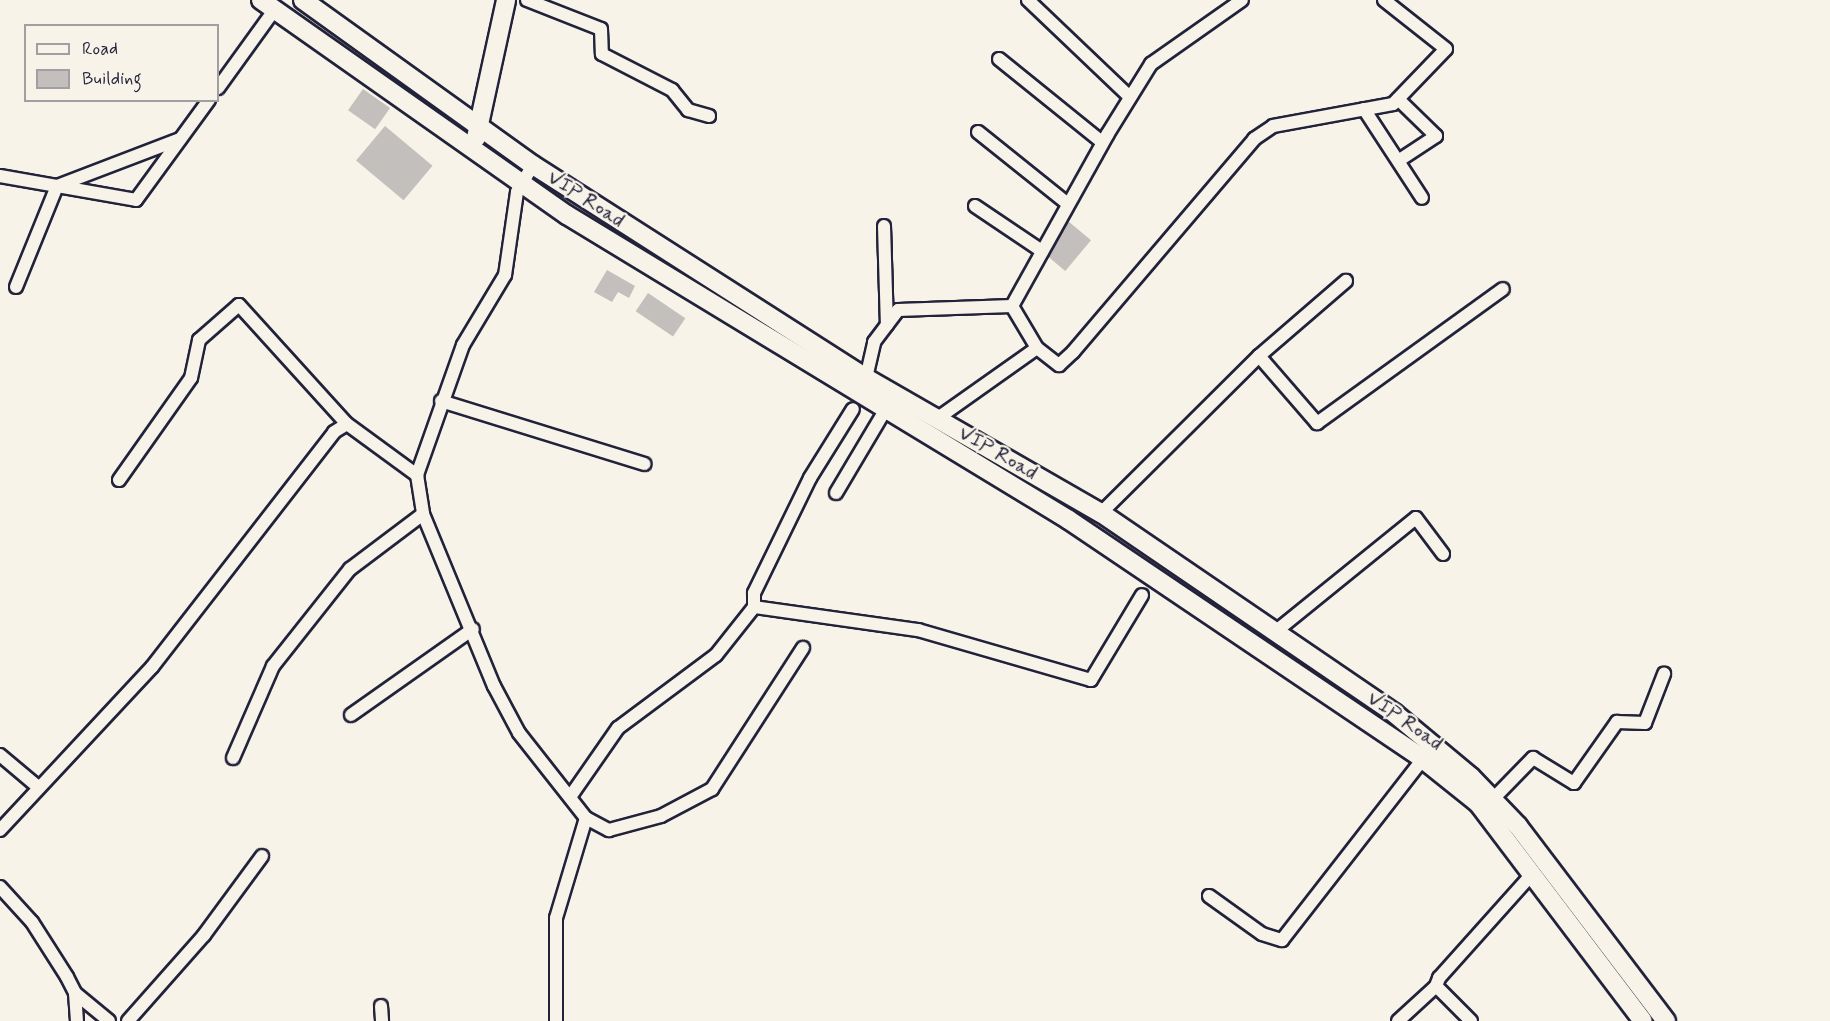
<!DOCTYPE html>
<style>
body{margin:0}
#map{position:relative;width:1830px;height:1021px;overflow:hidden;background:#f7f3e8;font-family:Mynerve,sans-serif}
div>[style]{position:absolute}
.building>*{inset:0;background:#c2bfbd;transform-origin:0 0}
.roads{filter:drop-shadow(2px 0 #22223b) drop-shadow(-2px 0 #22223b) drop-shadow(0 2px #22223b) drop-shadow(0 -2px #22223b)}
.street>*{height:12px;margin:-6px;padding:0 6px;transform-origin:6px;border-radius:6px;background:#f7f3e8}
.secondary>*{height:18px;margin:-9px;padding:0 9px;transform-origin:9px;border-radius:9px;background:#f7f3e8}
span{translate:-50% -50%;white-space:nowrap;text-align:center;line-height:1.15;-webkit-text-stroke:4.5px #f7f3e8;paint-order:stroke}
.street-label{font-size:21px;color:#22223b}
.legend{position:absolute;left:24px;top:24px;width:195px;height:78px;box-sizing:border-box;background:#f7f3e8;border:2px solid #a29fa3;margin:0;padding:8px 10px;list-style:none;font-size:18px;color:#22223b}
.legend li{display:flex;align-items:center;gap:12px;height:30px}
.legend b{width:30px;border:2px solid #a29fa3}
</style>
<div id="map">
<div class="building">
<div style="left:363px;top:89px;width:33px;height:26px;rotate:35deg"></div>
<div style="left:385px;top:126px;width:62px;height:45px;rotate:40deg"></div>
<div style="left:1068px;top:221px;width:30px;height:40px;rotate:40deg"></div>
<div style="clip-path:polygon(607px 270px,635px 286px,629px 298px,618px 292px,612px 302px,594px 292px)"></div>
<div style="left:648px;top:293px;width:45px;height:22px;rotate:34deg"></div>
</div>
<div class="roads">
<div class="street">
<div style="left:527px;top:0;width:79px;rotate:21.4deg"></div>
<div style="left:601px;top:29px;width:25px;rotate:88deg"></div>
<div style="left:602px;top:54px;width:79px;rotate:27.2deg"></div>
<div style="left:672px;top:90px;width:26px;rotate:51deg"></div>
<div style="left:688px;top:110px;width:22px;rotate:16deg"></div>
<div style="left:1028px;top:0;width:141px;rotate:43.6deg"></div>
<div style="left:999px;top:59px;width:132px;rotate:38.9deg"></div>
<div style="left:218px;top:88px;width:97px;rotate:-54.2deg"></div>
<div style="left:1398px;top:99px;width:53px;rotate:44.2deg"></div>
<div style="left:1436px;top:136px;width:45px;rotate:146.7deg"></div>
<div style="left:1364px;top:109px;width:106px;rotate:56.9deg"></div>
<div style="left:978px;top:132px;width:115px;rotate:38.7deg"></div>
<div style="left:533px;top:165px;width:31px;rotate:121deg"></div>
<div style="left:517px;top:192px;width:84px;rotate:98.2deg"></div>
<div style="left:505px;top:275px;width:82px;rotate:121deg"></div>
<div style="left:463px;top:345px;width:138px;rotate:109.5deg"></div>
<div style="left:417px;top:475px;width:39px;rotate:81deg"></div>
<div style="left:423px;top:514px;width:186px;rotate:67.6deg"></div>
<div style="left:494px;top:686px;width:53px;rotate:62deg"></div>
<div style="left:519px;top:733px;width:108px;rotate:51.8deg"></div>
<div style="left:586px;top:818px;width:104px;rotate:106.7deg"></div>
<div style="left:556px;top:918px;width:103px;rotate:90deg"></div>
<div style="left:0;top:176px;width:138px;rotate:10deg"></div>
<div style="left:136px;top:200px;width:124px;rotate:-53.9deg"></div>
<div style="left:975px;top:206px;width:81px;rotate:33.9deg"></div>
<div style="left:884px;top:226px;width:99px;rotate:88.3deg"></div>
<div style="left:16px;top:287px;width:109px;rotate:-67.9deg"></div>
<div style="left:57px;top:186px;width:132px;rotate:-20.9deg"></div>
<div style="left:1037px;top:348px;width:28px;rotate:38deg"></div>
<div style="left:1059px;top:365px;width:19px;rotate:-43deg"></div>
<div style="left:1073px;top:352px;width:280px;rotate:-49.6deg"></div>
<div style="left:1254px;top:139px;width:23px;rotate:-34deg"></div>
<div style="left:1273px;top:126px;width:122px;rotate:-10.4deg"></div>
<div style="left:1393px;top:104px;width:76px;rotate:-46.1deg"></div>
<div style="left:1446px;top:49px;width:79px;rotate:-141.7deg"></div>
<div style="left:1259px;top:356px;width:115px;rotate:-40.8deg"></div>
<div style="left:866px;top:378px;width:37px;rotate:-77deg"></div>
<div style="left:874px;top:342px;width:40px;rotate:-53deg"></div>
<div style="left:898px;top:310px;width:114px;rotate:-2deg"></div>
<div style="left:441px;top:401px;width:213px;rotate:17.2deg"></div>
<div style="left:938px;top:418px;width:121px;rotate:-35.3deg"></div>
<div style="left:1037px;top:348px;width:49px;rotate:-120.8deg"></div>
<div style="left:1012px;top:306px;width:196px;rotate:-60.9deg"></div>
<div style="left:1107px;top:135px;width:84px;rotate:-58.2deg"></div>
<div style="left:1151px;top:64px;width:111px;rotate:-35.1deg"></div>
<div style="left:119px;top:480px;width:125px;rotate:-54.8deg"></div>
<div style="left:191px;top:378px;width:39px;rotate:-78deg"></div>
<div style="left:199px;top:340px;width:53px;rotate:-41.2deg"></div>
<div style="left:239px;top:305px;width:161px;rotate:47.8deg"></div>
<div style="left:836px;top:493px;width:94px;rotate:-59.3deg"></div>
<div style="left:1101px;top:513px;width:223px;rotate:-44.8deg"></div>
<div style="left:1259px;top:356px;width:89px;rotate:49.1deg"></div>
<div style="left:1317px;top:423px;width:229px;rotate:-35.8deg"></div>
<div style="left:754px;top:607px;width:166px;rotate:8deg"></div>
<div style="left:918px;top:630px;width:180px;rotate:16.1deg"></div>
<div style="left:1091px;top:680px;width:99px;rotate:-59deg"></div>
<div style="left:1275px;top:632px;width:181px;rotate:-39deg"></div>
<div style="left:1416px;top:518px;width:45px;rotate:53.1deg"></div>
<div style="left:351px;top:715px;width:149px;rotate:-35.2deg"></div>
<div style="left:0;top:755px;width:50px;rotate:40.1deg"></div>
<div style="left:233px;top:758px;width:100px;rotate:-66.5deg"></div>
<div style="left:273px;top:666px;width:124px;rotate:-51.6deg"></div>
<div style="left:350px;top:569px;width:91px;rotate:-37deg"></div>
<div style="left:570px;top:797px;width:84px;rotate:-55.2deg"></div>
<div style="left:618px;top:728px;width:122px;rotate:-36.7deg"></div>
<div style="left:716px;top:655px;width:61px;rotate:-51.6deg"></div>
<div style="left:754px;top:607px;width:14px;rotate:-90deg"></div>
<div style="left:754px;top:593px;width:128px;rotate:-64deg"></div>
<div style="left:810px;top:478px;width:81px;rotate:-58.1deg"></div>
<div style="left:1492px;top:800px;width:59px;rotate:-45.7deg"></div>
<div style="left:1533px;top:758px;width:48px;rotate:31.4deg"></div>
<div style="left:1574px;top:783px;width:75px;rotate:-54.8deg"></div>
<div style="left:1617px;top:722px;width:28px;rotate:2deg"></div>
<div style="left:1645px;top:723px;width:53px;rotate:-68.8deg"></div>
<div style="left:586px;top:818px;width:26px;rotate:28deg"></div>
<div style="left:609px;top:830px;width:54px;rotate:-15.1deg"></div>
<div style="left:661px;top:816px;width:58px;rotate:-27.9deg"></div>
<div style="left:712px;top:789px;width:168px;rotate:-57.2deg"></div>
<div style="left:0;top:830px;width:223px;rotate:-47deg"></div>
<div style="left:152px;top:667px;width:297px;rotate:-52.2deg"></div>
<div style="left:334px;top:432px;width:15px;rotate:-32deg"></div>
<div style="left:347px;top:424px;width:87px;rotate:36.1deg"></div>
<div style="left:0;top:887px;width:47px;rotate:47.6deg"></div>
<div style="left:32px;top:922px;width:65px;rotate:57.5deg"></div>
<div style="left:67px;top:977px;width:18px;rotate:63deg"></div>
<div style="left:75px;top:993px;width:28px;rotate:86deg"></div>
<div style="left:1209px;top:896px;width:65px;rotate:35.6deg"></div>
<div style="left:1262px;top:934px;width:21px;rotate:17deg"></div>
<div style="left:1282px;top:940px;width:229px;rotate:-52.1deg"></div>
<div style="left:75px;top:993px;width:44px;rotate:39.5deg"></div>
<div style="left:381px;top:1006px;width:15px;rotate:86deg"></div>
<div style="left:128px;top:1021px;width:115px;rotate:-48.5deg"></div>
<div style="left:204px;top:935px;width:98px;rotate:-53.7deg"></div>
<div style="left:1398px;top:1021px;width:52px;rotate:-42.6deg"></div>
<div style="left:1471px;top:1021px;width:49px;rotate:-135deg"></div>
<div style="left:1436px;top:986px;width:9px;rotate:-69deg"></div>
<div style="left:1439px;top:978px;width:141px;rotate:-48.2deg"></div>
</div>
<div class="secondary">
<div style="left:261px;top:0;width:374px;rotate:35.1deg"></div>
<div style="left:567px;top:215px;width:587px;rotate:31.28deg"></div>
<div style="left:1069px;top:520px;width:427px;rotate:34deg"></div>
<div style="left:1423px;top:759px;width:70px;rotate:38.7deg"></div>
<div style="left:1478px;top:803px;width:273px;rotate:52.9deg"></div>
<div style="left:303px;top:0;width:283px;rotate:35.7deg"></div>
<div style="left:533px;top:165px;width:395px;rotate:32.6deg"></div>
<div style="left:866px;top:378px;width:271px;rotate:29.9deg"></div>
<div style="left:1101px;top:513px;width:355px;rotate:34.3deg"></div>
<div style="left:1394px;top:713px;width:100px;rotate:39.7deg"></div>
<div style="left:1471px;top:777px;width:68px;rotate:46.2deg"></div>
<div style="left:1518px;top:826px;width:245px;rotate:52.8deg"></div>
<div style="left:476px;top:138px;width:141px;rotate:-77.7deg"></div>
</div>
</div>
<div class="street-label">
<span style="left:586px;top:199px;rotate:33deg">VIP Road</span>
<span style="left:998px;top:453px;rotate:30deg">VIP Road</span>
<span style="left:1405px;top:721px;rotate:35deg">VIP Road</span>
</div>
<ul class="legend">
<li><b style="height:8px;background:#f7f3e8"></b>Road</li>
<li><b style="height:16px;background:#c2bfbd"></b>Building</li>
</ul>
</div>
